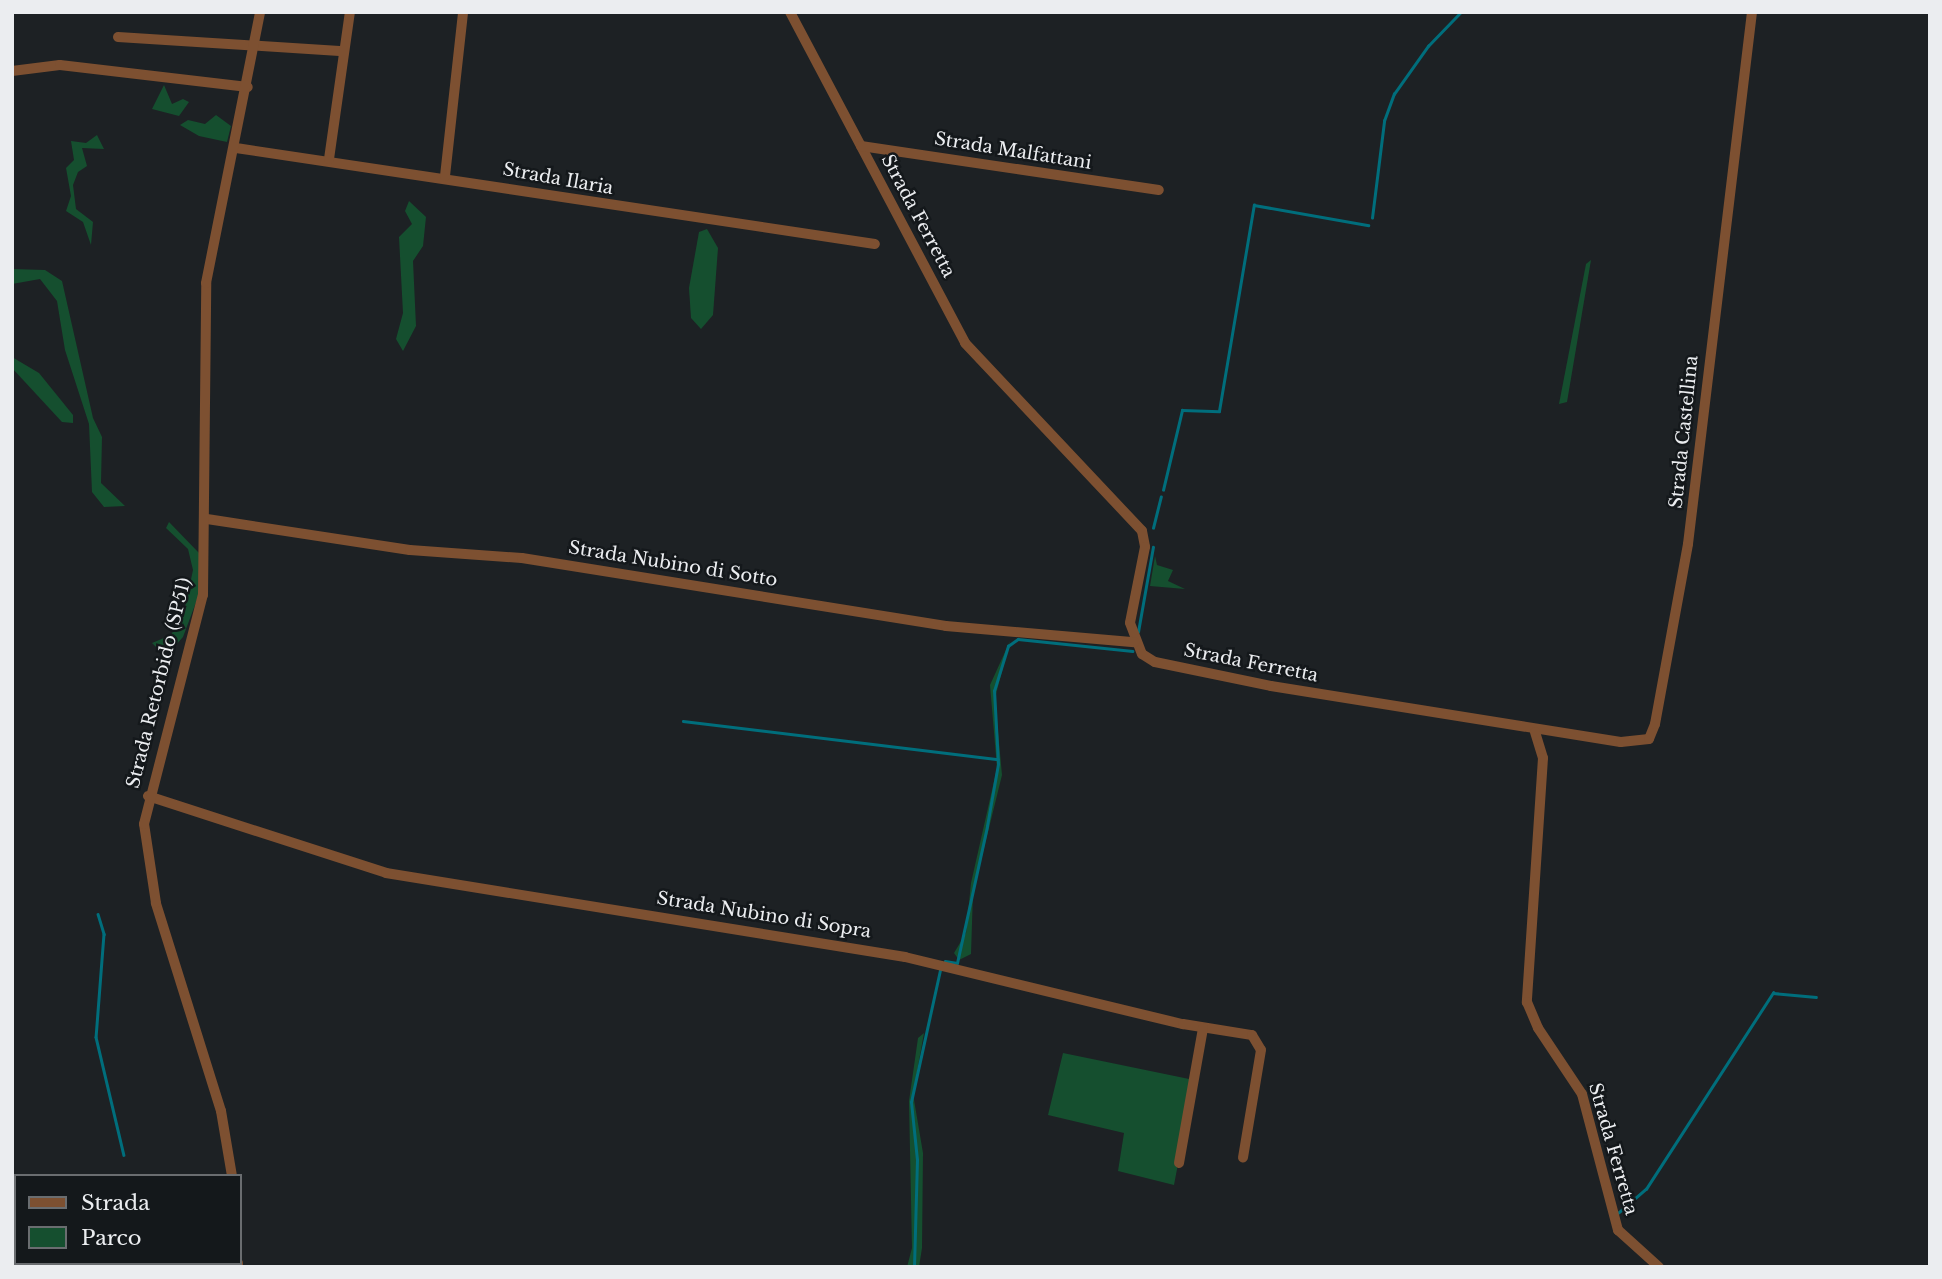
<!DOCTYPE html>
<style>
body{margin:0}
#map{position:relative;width:1942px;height:1279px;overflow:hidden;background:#1d2124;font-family:"Libre Baskerville",serif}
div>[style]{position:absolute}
.green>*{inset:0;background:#154f2f}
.stream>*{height:2.5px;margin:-1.25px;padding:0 1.25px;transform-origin:1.25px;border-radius:1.25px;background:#006e7c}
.minor>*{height:10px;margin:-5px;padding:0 5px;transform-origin:5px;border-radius:5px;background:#7d5031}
span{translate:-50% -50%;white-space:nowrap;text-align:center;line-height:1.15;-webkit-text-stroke:5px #14181b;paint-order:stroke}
.street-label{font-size:18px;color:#ebedf0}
.frame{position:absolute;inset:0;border:14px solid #ebedf0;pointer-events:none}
.legend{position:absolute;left:14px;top:1174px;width:228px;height:91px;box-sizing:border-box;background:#14181b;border:2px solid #6a6d70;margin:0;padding:9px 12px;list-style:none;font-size:21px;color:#ebedf0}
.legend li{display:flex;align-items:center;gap:14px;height:35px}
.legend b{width:35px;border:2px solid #6a6d70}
</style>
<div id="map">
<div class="green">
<div style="clip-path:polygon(164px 85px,172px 104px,183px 99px,189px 102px,179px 116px,152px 109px)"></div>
<div style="clip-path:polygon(216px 115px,231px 126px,227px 142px,199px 136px,180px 125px,188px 120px,205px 124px)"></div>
<div style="clip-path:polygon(97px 135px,104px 149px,82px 148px,87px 166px,78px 172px,73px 185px,76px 209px,93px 222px,91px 245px,83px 222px,66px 211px,71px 196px,66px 168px,74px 160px,71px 141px,86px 143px)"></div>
<div style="clip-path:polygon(409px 201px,426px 217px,423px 246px,413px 261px,416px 326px,403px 351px,396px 339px,403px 313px,399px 237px,412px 224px,405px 211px)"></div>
<div style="clip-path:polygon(707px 229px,718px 248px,713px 315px,701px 329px,691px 318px,689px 288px,699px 232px)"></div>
<div style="clip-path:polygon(1591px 260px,1567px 402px,1559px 404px,1586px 264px)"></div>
<div style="clip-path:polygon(12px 269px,45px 270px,62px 281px,93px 418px,102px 437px,101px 483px,125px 506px,104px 507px,92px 492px,89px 424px,65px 350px,57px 301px,40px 279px,12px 284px)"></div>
<div style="clip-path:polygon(12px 357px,39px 373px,73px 415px,73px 423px,62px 422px,12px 368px)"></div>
<div style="clip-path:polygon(169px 522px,200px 554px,198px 597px,183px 637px,172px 649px,160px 651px,152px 643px,171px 635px,184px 612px,193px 570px,188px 549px,166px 528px)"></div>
<div style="clip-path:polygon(1155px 556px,1157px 565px,1173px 570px,1168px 581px,1185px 589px,1150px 586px)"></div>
<div style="clip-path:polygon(1010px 641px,995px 698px,1002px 775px,973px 893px,971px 954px,959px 960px,954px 953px,966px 933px,971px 883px,997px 768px,990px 685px)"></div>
<div style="clip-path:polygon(924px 1033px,913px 1094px,923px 1153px,922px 1248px,919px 1267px,907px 1267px,912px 1248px,909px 1101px,918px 1038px)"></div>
<div style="clip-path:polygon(1063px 1053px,1194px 1080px,1174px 1185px,1118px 1171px,1124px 1133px,1048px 1115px)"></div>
</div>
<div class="stream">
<div style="left:1372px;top:218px;width:98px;rotate:-82.9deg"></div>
<div style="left:1384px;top:121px;width:29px;rotate:-70deg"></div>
<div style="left:1394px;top:94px;width:59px;rotate:-54.7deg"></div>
<div style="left:1428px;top:46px;width:47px;rotate:-45.9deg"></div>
<div style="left:1163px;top:490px;width:82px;rotate:-76.6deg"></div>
<div style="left:1182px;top:410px;width:37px;rotate:2deg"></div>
<div style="left:1219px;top:411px;width:209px;rotate:-80.4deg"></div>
<div style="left:1254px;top:205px;width:116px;rotate:10deg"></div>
<div style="left:1153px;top:528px;width:32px;rotate:-76deg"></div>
<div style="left:1138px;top:632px;width:86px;rotate:-80deg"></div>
<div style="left:683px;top:721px;width:317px;rotate:6.9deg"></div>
<div style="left:98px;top:914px;width:21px;rotate:73deg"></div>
<div style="left:104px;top:934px;width:103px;rotate:94.4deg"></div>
<div style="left:96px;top:1037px;width:121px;rotate:76.7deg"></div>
<div style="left:945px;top:961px;width:12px;rotate:9deg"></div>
<div style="left:957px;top:963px;width:140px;rotate:-77.6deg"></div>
<div style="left:987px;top:826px;width:63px;rotate:-79.9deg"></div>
<div style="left:998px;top:764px;width:73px;rotate:-93.1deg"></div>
<div style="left:994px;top:691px;width:47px;rotate:-72.7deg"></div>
<div style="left:1008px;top:646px;width:12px;rotate:-35deg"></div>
<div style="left:1018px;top:639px;width:115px;rotate:6deg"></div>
<div style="left:1618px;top:1213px;width:37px;rotate:-41deg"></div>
<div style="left:1646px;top:1189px;width:234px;rotate:-57.1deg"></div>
<div style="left:1773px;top:993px;width:43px;rotate:5.3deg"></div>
<div style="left:158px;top:1267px;width:4px;rotate:-90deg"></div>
<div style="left:914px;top:1267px;width:107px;rotate:-88.4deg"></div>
<div style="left:917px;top:1160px;width:58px;rotate:-95.9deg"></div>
<div style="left:911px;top:1102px;width:135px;rotate:-77.6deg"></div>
</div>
<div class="minor">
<div style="left:790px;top:12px;width:374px;rotate:62.1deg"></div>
<div style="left:965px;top:343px;width:258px;rotate:46.7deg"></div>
<div style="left:1142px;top:531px;width:16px;rotate:79deg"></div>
<div style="left:1145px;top:547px;width:77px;rotate:101.2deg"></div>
<div style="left:1130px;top:623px;width:33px;rotate:69deg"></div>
<div style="left:1142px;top:654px;width:15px;rotate:32deg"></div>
<div style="left:1155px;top:662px;width:118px;rotate:11.7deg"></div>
<div style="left:1271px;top:686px;width:354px;rotate:9.1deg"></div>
<div style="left:1621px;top:742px;width:28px;rotate:-6deg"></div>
<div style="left:1649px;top:739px;width:16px;rotate:-68deg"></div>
<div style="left:1655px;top:724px;width:183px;rotate:-79.6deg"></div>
<div style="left:1688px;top:544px;width:536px;rotate:-83.14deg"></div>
<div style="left:118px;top:37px;width:222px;rotate:3.6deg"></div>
<div style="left:12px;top:71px;width:48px;rotate:-7.1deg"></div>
<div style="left:60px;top:65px;width:189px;rotate:6.7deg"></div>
<div style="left:861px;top:146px;width:301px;rotate:8.4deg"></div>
<div style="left:236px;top:148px;width:646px;rotate:8.54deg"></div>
<div style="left:329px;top:159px;width:148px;rotate:-81.9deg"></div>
<div style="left:445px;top:176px;width:165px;rotate:-83.7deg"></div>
<div style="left:207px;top:519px;width:205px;rotate:8.7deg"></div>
<div style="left:410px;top:550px;width:112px;rotate:4.1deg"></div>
<div style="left:522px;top:558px;width:429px;rotate:9.1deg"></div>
<div style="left:946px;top:626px;width:189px;rotate:4.9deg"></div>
<div style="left:1535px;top:732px;width:27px;rotate:73deg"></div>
<div style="left:1543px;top:758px;width:245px;rotate:93.8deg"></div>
<div style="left:1527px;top:1002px;width:28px;rotate:67deg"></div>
<div style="left:1538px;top:1028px;width:79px;rotate:56.3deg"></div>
<div style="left:1582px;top:1094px;width:141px;rotate:75.2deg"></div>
<div style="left:1618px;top:1230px;width:55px;rotate:42.1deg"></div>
<div style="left:148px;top:796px;width:250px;rotate:17.9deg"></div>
<div style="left:386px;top:873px;width:526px;rotate:9.19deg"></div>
<div style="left:905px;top:957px;width:286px;rotate:13.6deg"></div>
<div style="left:1183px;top:1024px;width:70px;rotate:9.1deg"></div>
<div style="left:1252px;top:1035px;width:17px;rotate:59deg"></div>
<div style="left:1261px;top:1050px;width:109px;rotate:99.5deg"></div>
<div style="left:1179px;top:1163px;width:137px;rotate:-79.9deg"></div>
<div style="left:232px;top:1176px;width:66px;rotate:-99.6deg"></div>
<div style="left:221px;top:1111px;width:218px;rotate:-107.4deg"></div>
<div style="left:156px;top:903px;width:80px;rotate:-98.6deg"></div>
<div style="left:144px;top:824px;width:236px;rotate:-75.6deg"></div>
<div style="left:203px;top:595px;width:312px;rotate:-89.4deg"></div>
<div style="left:206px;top:283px;width:276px;rotate:-78.7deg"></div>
<div style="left:238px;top:1263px;width:4px;rotate:90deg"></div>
</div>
<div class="street-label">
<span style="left:1013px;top:151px;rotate:9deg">Strada Malfattani</span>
<span style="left:558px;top:179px;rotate:10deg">Strada Ilaria</span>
<span style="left:918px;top:216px;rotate:62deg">Strada Ferretta</span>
<span style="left:1684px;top:432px;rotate:-84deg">Strada Castellina</span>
<span style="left:673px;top:564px;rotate:9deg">Strada Nubino di Sotto</span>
<span style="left:1251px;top:663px;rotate:11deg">Strada Ferretta</span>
<span style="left:159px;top:683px;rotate:-76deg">Strada Retorbido (SP51)</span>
<span style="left:764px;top:915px;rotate:9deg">Strada Nubino di Sopra</span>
<span style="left:1613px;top:1149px;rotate:74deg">Strada Ferretta</span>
</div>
<div class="frame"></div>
<ul class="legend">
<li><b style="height:9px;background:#7d5031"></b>Strada</li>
<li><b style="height:19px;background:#154f2f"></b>Parco</li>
</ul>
</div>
